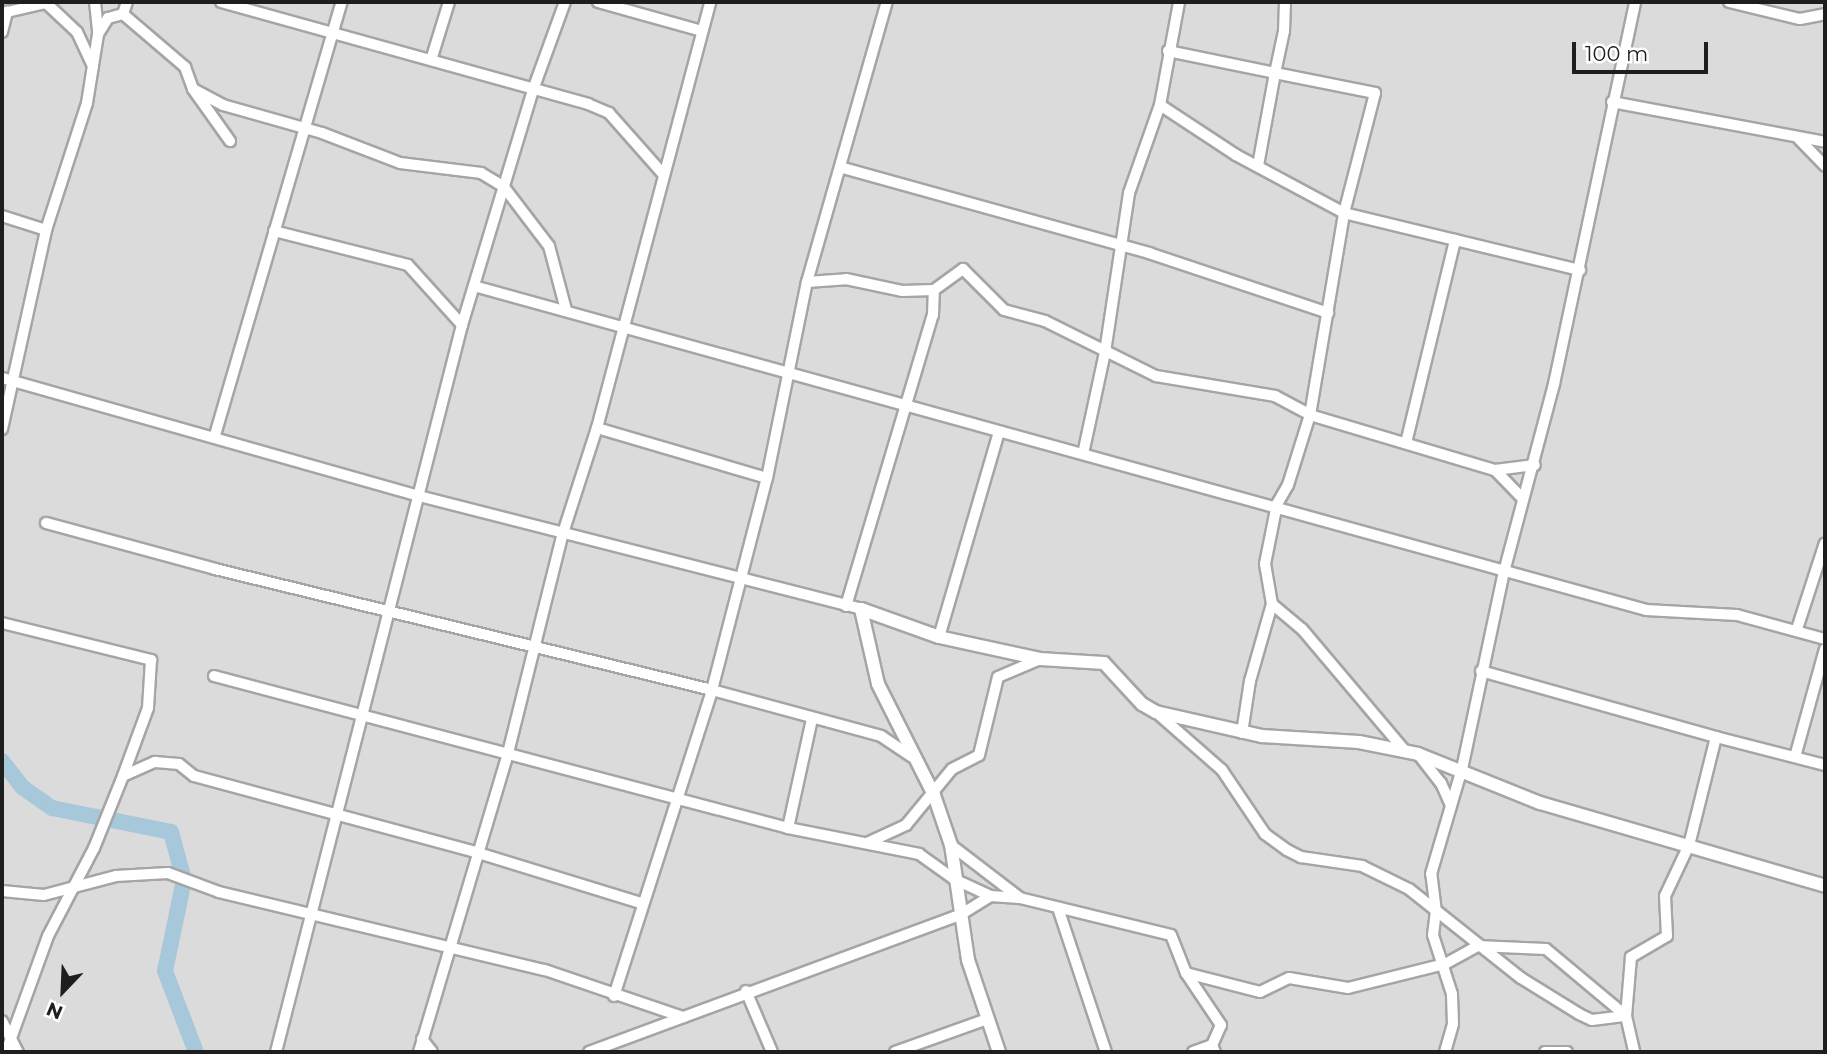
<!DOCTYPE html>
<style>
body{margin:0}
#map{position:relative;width:1827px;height:1054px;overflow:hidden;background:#efede4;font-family:Montserrat,sans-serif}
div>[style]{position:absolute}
.residential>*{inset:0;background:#dcdbdb;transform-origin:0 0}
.river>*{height:16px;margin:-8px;padding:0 8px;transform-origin:8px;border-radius:8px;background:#a7c8db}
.roads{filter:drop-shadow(2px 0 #a5a5a5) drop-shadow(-2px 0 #a5a5a5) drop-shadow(0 2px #a5a5a5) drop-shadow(0 -2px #a5a5a5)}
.minor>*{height:10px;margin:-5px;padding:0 5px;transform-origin:5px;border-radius:5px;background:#fff}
.tertiary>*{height:12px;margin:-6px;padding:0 6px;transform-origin:6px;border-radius:6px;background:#fff}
span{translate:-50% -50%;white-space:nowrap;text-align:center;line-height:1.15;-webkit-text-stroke:5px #fff;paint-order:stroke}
.frame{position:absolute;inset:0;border:4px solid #1e1e1e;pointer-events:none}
.north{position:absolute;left:28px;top:956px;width:70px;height:70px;-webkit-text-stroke:5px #fff;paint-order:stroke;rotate:203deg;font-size:19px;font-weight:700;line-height:28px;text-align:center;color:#1e1e1e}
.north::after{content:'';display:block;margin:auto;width:24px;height:32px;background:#1e1e1e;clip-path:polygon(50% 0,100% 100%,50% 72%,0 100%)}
.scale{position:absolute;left:1572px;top:42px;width:136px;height:32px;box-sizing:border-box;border:4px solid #1e1e1e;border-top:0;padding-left:9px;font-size:21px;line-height:24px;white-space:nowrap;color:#1e1e1e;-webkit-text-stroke:5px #fff;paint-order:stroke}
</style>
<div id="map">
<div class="residential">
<div style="left:2px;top:2px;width:1823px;height:1050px"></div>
</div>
<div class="river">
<div style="left:2px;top:761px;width:33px;rotate:52deg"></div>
<div style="left:22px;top:787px;width:37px;rotate:35deg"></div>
<div style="left:52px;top:808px;width:121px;rotate:11.4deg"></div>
<div style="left:171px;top:832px;width:50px;rotate:74.8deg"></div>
<div style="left:184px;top:880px;width:93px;rotate:101.8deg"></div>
<div style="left:165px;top:971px;width:87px;rotate:69.1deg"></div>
</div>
<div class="roads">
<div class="minor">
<div style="left:45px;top:2px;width:44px;rotate:43.2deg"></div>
<div style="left:77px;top:32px;width:38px;rotate:65deg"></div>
<div style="left:95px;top:2px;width:31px;rotate:84deg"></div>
<div style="left:221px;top:2px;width:381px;rotate:15.5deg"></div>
<div style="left:588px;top:104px;width:23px;rotate:23deg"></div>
<div style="left:609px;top:113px;width:81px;rotate:48.5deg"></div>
<div style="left:598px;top:2px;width:108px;rotate:15.6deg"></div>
<div style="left:1729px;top:2px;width:73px;rotate:13.5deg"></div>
<div style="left:1800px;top:19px;width:25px;rotate:-11deg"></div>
<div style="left:123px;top:14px;width:82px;rotate:40.5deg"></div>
<div style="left:185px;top:67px;width:23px;rotate:70deg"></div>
<div style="left:193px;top:89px;width:64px;rotate:54.6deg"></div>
<div style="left:2px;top:32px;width:21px;rotate:-76deg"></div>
<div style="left:7px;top:12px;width:40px;rotate:-13deg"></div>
<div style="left:1168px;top:51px;width:109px;rotate:11.6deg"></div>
<div style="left:1275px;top:73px;width:95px;rotate:100.4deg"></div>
<div style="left:432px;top:57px;width:58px;rotate:-72.8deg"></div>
<div style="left:193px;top:89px;width:34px;rotate:28deg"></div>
<div style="left:223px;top:105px;width:103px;rotate:15.8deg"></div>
<div style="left:322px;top:133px;width:84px;rotate:21deg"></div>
<div style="left:400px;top:163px;width:82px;rotate:7deg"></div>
<div style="left:481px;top:173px;width:27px;rotate:31deg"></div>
<div style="left:504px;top:187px;width:74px;rotate:52.7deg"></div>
<div style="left:549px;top:246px;width:66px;rotate:75.1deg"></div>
<div style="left:1612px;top:102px;width:217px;rotate:10.6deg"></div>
<div style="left:1160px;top:105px;width:91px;rotate:33.3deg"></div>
<div style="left:1236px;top:155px;width:123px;rotate:28.2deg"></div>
<div style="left:1344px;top:213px;width:243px;rotate:13.6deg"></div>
<div style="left:1799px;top:139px;width:37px;rotate:46deg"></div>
<div style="left:843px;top:168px;width:318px;rotate:15.5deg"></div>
<div style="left:1149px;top:253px;width:189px;rotate:18.5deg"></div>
<div style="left:2px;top:216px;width:46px;rotate:17.7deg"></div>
<div style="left:274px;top:231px;width:138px;rotate:14.2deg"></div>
<div style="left:408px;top:265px;width:81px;rotate:48deg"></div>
<div style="left:807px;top:282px;width:291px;rotate:-74.1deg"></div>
<div style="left:474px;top:286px;width:1216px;rotate:15.45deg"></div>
<div style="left:1646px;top:610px;width:91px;rotate:3.1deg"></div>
<div style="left:1737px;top:615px;width:91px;rotate:15.3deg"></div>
<div style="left:2px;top:378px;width:433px;rotate:15.8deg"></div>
<div style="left:419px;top:496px;width:456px;rotate:14.3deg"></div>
<div style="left:597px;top:428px;width:177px;rotate:16.4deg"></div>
<div style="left:2px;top:429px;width:204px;rotate:-77.5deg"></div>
<div style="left:46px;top:230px;width:133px;rotate:-72.1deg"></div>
<div style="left:87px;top:103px;width:70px;rotate:-80.9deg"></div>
<div style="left:98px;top:34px;width:19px;rotate:-58deg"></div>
<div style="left:108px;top:18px;width:16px;rotate:-15deg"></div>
<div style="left:123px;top:14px;width:13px;rotate:-72deg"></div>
<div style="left:215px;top:435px;width:451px;rotate:-73.7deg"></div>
<div style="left:1406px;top:443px;width:209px;rotate:-76.4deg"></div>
<div style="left:1083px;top:454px;width:104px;rotate:-77.8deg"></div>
<div style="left:1105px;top:352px;width:161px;rotate:-81.4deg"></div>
<div style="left:1129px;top:193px;width:93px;rotate:-70.6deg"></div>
<div style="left:1160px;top:105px;width:105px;rotate:-79.5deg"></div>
<div style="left:1495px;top:470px;width:39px;rotate:46deg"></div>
<div style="left:46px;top:523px;width:175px;rotate:15.2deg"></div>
<div style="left:215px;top:569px;width:512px;rotate:13.68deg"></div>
<div style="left:712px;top:690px;width:175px;rotate:15.2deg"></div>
<div style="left:881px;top:736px;width:36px;rotate:34deg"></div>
<div style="left:1272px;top:604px;width:39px;rotate:40deg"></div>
<div style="left:1302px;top:629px;width:161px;rotate:49.8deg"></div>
<div style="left:846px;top:606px;width:304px;rotate:-73.4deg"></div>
<div style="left:933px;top:315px;width:25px;rotate:-88deg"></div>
<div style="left:934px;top:290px;width:36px;rotate:-36deg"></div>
<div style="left:963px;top:269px;width:58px;rotate:45deg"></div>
<div style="left:1004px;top:310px;width:42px;rotate:15deg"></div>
<div style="left:1045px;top:321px;width:124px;rotate:26.4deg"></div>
<div style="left:1156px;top:376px;width:121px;rotate:9.5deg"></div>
<div style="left:1275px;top:396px;width:40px;rotate:28deg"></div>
<div style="left:1310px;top:415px;width:193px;rotate:16.6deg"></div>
<div style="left:1495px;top:470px;width:40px;rotate:-7.1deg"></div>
<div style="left:2px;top:623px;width:154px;rotate:13.9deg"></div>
<div style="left:151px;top:660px;width:48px;rotate:93.6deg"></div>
<div style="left:148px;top:708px;width:72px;rotate:110.2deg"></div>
<div style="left:123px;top:776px;width:78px;rotate:111.9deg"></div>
<div style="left:94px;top:848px;width:99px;rotate:117.6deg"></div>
<div style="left:48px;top:936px;width:123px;rotate:109.9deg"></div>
<div style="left:1797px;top:629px;width:90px;rotate:-72deg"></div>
<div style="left:939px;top:637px;width:214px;rotate:-73.7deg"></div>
<div style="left:1481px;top:671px;width:244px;rotate:15.7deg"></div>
<div style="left:1716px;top:737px;width:111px;rotate:104deg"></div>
<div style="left:1689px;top:845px;width:56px;rotate:115.2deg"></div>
<div style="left:1665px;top:896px;width:40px;rotate:87.1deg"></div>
<div style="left:1667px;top:936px;width:42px;rotate:149.7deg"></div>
<div style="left:1631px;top:957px;width:59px;rotate:94.8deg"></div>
<div style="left:1626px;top:1016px;width:37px;rotate:77deg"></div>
<div style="left:214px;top:676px;width:594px;rotate:14.83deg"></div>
<div style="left:788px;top:828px;width:134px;rotate:11.2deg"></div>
<div style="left:919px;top:854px;width:43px;rotate:35.5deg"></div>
<div style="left:954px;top:879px;width:40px;rotate:25deg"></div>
<div style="left:990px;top:896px;width:30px;rotate:4deg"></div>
<div style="left:1020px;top:898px;width:155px;rotate:13.8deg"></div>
<div style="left:1171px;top:935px;width:41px;rotate:68.5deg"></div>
<div style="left:1186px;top:973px;width:63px;rotate:56.1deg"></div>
<div style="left:1221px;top:1025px;width:22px;rotate:114deg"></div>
<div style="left:1212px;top:1045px;width:8px;rotate:67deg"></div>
<div style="left:1157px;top:713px;width:86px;rotate:41.2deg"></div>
<div style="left:1222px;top:770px;width:77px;rotate:56.1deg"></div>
<div style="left:1265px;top:834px;width:27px;rotate:36deg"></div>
<div style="left:1287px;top:850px;width:16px;rotate:27deg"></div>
<div style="left:1301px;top:857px;width:62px;rotate:8.4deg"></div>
<div style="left:1362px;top:866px;width:52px;rotate:26.1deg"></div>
<div style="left:1409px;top:889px;width:143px;rotate:38.5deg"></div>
<div style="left:1521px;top:978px;width:68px;rotate:31.8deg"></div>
<div style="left:1579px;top:1014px;width:14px;rotate:25deg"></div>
<div style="left:1592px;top:1020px;width:34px;rotate:-7deg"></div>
<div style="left:1242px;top:733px;width:53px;rotate:-81.3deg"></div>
<div style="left:1250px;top:681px;width:80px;rotate:-74.1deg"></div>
<div style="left:1272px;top:604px;width:41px;rotate:-99.9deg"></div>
<div style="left:1265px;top:564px;width:61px;rotate:-78.7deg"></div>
<div style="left:1277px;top:504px;width:22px;rotate:-60deg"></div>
<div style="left:1288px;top:485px;width:73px;rotate:-72.6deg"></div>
<div style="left:1310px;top:415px;width:205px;rotate:-80.4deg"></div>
<div style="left:1344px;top:213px;width:124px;rotate:-75.5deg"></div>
<div style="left:1375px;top:93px;width:102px;rotate:-168.7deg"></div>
<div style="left:1275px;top:73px;width:43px;rotate:-77.9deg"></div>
<div style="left:1284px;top:31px;width:29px;rotate:-88deg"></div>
<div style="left:1716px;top:737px;width:113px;rotate:14.4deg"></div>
<div style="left:1418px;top:754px;width:37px;rotate:52deg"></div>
<div style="left:1441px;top:783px;width:24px;rotate:66deg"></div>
<div style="left:1795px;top:757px;width:112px;rotate:-74.5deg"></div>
<div style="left:123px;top:776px;width:35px;rotate:-24deg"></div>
<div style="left:155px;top:762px;width:24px;rotate:5deg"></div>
<div style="left:179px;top:764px;width:19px;rotate:39deg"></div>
<div style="left:194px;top:776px;width:291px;rotate:15.1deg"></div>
<div style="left:475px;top:852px;width:174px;rotate:17.1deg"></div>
<div style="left:788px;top:828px;width:112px;rotate:-77.6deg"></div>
<div style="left:867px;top:843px;width:43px;rotate:-24.8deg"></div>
<div style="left:906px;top:825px;width:72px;rotate:-50.6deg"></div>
<div style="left:952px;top:769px;width:30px;rotate:-27deg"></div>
<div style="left:979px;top:755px;width:80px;rotate:-76.3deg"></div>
<div style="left:998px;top:677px;width:43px;rotate:-23deg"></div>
<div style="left:951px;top:845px;width:87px;rotate:37.5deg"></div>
<div style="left:2px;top:891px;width:42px;rotate:5.4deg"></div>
<div style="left:44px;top:895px;width:74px;rotate:-14.8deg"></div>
<div style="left:116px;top:876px;width:52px;rotate:-3.3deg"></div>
<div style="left:168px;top:873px;width:54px;rotate:20.4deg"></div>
<div style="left:219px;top:892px;width:335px;rotate:13.5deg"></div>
<div style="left:545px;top:970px;width:146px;rotate:18.8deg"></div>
<div style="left:1059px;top:911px;width:149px;rotate:71.6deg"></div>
<div style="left:1186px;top:973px;width:76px;rotate:14.4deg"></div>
<div style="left:1260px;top:992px;width:32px;rotate:-26deg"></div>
<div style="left:1289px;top:978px;width:60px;rotate:9.6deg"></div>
<div style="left:1348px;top:988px;width:100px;rotate:-13.9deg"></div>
<div style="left:1445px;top:964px;width:37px;rotate:-29deg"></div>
<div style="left:1477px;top:946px;width:69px;rotate:2.5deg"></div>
<div style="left:1546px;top:949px;width:104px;rotate:39.9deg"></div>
<div style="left:746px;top:991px;width:66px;rotate:66.9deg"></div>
<div style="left:614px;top:996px;width:321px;rotate:-72.2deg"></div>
<div style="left:712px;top:690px;width:219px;rotate:-75.5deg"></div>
<div style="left:767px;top:478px;width:200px;rotate:-78.5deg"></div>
<div style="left:807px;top:282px;width:39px;rotate:-4deg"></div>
<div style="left:846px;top:279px;width:57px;rotate:12.1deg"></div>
<div style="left:902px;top:291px;width:32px;rotate:-2deg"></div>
<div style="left:2px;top:1021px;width:35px;rotate:63deg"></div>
<div style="left:422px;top:1039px;width:16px;rotate:52deg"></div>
<div style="left:276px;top:1052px;width:750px;rotate:-75.65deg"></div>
<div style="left:462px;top:325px;width:249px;rotate:-73.2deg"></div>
<div style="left:534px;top:87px;width:90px;rotate:-70deg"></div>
<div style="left:419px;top:1052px;width:312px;rotate:-73.4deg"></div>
<div style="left:508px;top:753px;width:227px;rotate:-76deg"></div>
<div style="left:563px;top:533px;width:110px;rotate:-72.1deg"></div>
<div style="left:597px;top:428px;width:441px;rotate:-75.1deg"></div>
<div style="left:589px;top:1052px;width:395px;rotate:-20.3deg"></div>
<div style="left:960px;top:915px;width:36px;rotate:-32deg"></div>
<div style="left:895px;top:1052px;width:98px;rotate:-19.7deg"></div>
<div style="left:1193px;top:1052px;width:20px;rotate:-20deg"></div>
<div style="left:1445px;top:1052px;width:29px;rotate:-74deg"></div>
<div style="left:1453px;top:1024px;width:30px;rotate:-92deg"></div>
<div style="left:1452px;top:994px;width:62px;rotate:-107.9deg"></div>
<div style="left:1433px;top:935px;width:23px;rotate:-83deg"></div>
<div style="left:1436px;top:912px;width:38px;rotate:-97deg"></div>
<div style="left:1431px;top:874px;width:109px;rotate:-73.6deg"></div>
<div style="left:1462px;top:769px;width:201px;rotate:-78deg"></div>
<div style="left:1504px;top:572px;width:195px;rotate:-75.1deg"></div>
<div style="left:1554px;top:384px;width:390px;rotate:-78deg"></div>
<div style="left:1545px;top:1052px;width:22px"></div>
</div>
<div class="tertiary">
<div style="left:999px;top:1052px;width:97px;rotate:-108.6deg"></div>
<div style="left:968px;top:960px;width:116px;rotate:-98.4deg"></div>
<div style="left:951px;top:845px;width:53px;rotate:-108.8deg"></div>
<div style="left:934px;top:795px;width:124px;rotate:-116.8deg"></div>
<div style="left:878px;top:684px;width:77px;rotate:-102.8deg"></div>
<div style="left:861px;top:609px;width:83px;rotate:19.7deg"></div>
<div style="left:939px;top:637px;width:103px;rotate:12.3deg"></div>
<div style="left:1040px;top:659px;width:64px;rotate:3.6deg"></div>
<div style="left:1104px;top:663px;width:56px;rotate:47.2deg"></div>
<div style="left:1142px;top:704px;width:16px;rotate:30deg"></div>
<div style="left:1156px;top:712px;width:109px;rotate:12.8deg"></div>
<div style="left:1262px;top:736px;width:97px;rotate:3.5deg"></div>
<div style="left:1359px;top:742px;width:60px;rotate:11.5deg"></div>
<div style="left:1418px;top:754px;width:131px;rotate:21.9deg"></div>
<div style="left:1540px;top:803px;width:297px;rotate:16.2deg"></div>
</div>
</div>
<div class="frame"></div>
<div class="north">N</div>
<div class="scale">100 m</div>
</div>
